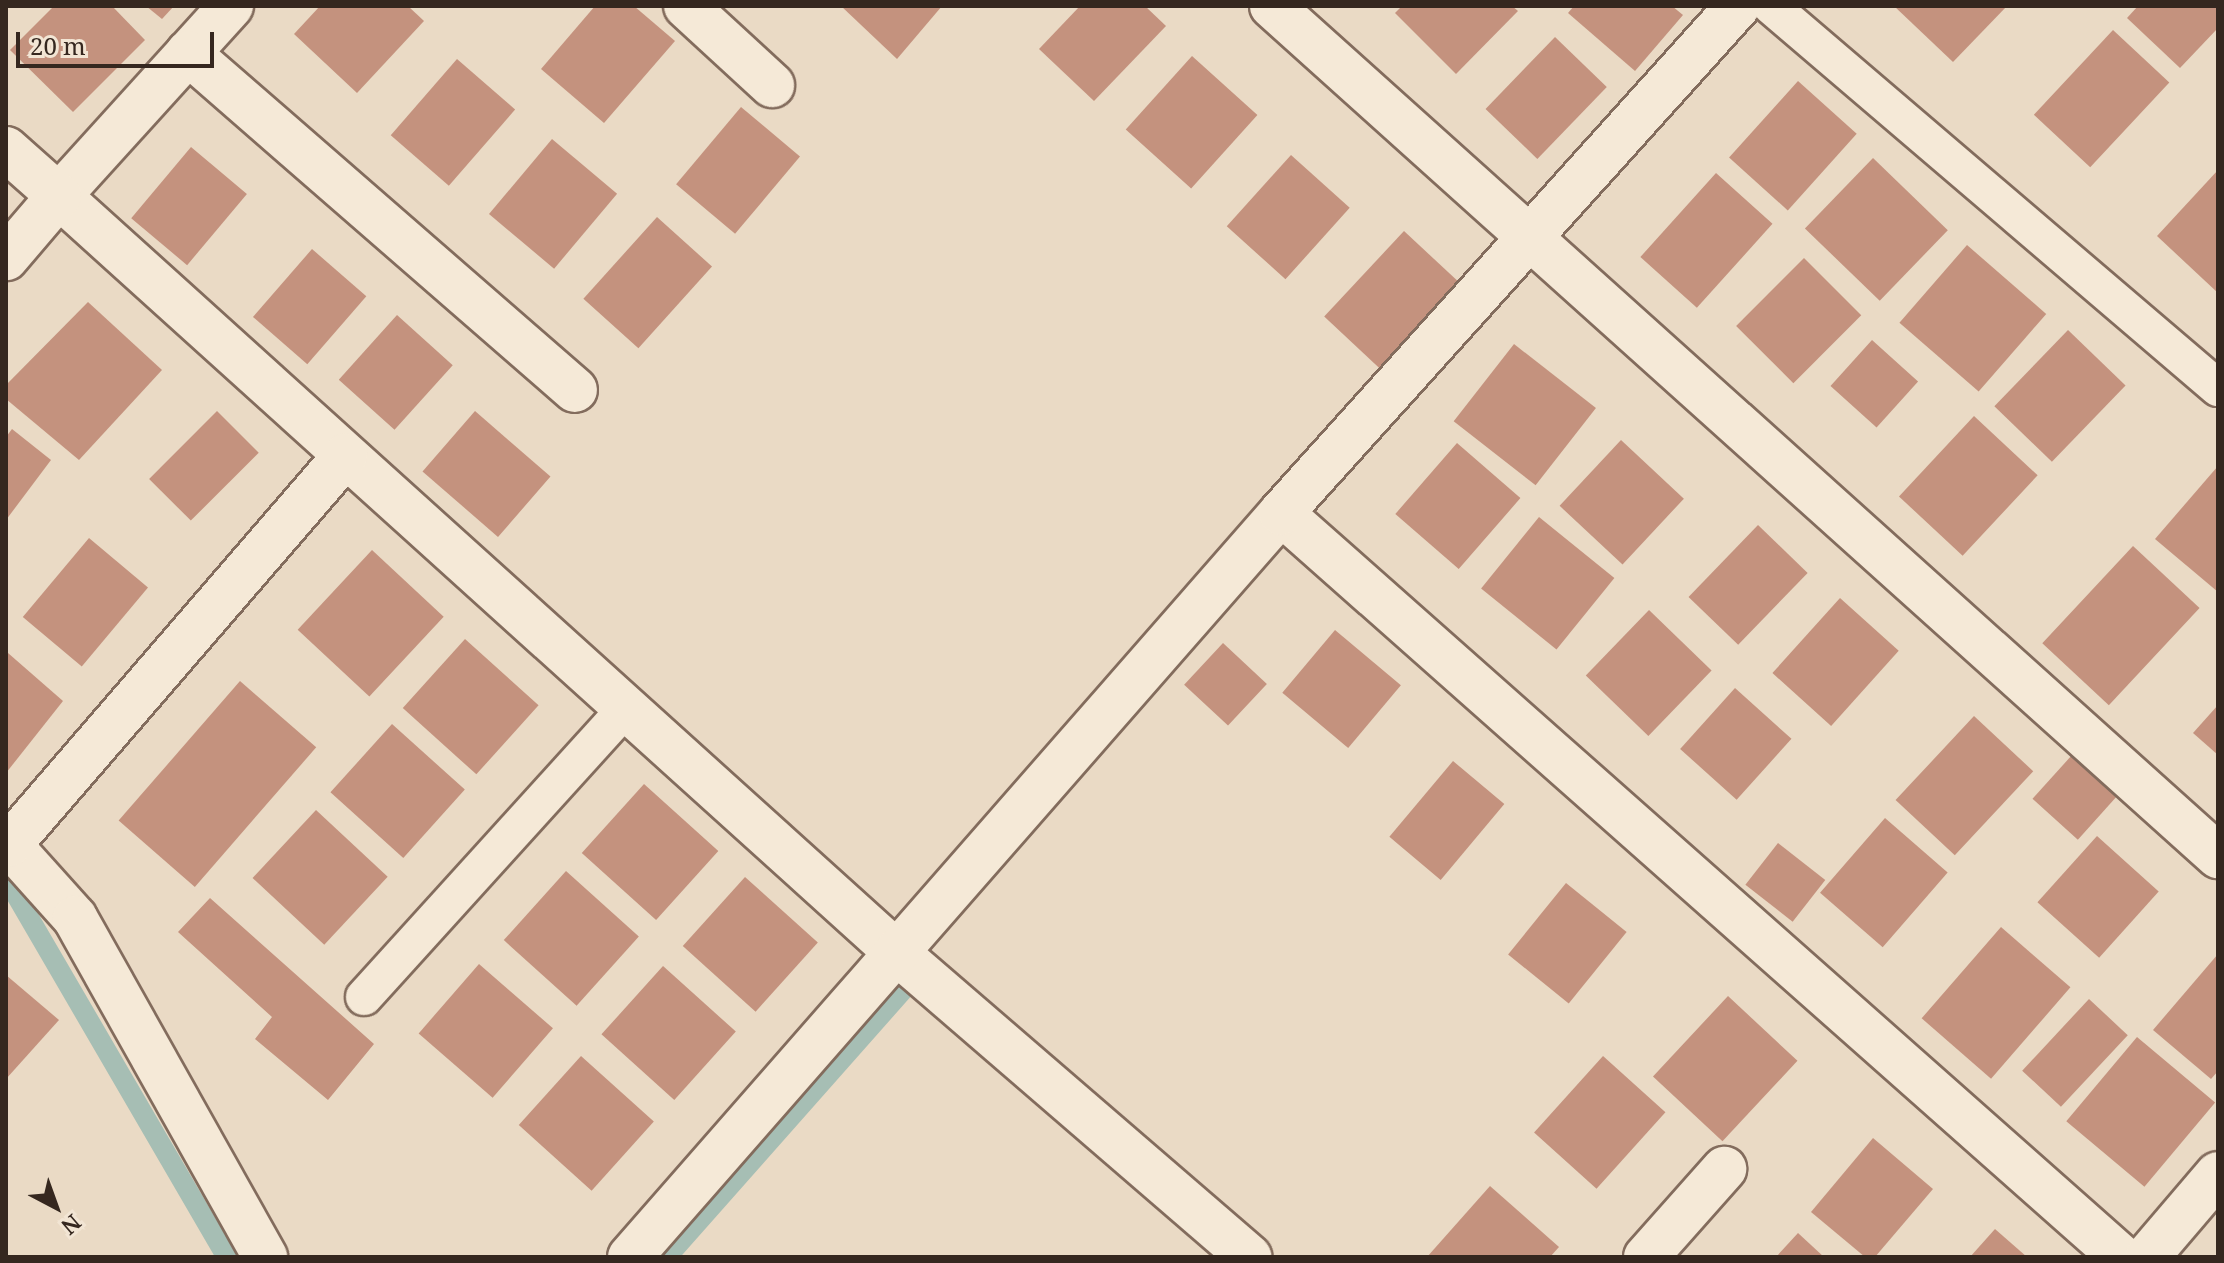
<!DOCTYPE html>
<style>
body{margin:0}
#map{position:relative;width:2224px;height:1263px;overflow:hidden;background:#eadac5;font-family:"Noto Serif",serif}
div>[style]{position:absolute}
.stream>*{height:20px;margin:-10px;padding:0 10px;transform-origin:10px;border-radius:10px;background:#a6beb4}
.building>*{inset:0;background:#c4927e;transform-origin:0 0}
.roads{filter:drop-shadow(2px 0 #836c5d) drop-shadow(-2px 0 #836c5d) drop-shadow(0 2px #836c5d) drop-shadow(0 -2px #836c5d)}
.service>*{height:36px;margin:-18px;padding:0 18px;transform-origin:18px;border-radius:18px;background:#f5e9d7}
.minor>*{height:44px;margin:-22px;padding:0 22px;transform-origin:22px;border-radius:22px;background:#f5e9d7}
span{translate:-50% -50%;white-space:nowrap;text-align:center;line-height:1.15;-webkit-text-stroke:6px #f2e5d4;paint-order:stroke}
.frame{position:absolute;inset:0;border:8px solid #35271f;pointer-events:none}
.north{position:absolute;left:16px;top:1167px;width:80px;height:80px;-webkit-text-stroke:6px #f2e5d4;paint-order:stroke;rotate:139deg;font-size:22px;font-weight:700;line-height:32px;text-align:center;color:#35271f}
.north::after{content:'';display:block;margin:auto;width:28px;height:36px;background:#35271f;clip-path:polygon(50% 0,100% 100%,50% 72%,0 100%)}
.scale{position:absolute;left:16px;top:32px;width:198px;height:36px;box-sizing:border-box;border:4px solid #35271f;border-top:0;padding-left:10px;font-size:24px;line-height:28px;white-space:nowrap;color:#35271f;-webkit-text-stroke:6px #f2e5d4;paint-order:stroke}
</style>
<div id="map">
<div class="stream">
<div style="left:6px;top:878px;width:439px;rotate:59.8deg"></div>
<div style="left:667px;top:1257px;width:356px;rotate:-48.5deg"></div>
</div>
<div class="building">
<div style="clip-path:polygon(54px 6px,112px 6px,145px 40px,73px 112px,10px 50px)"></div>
<div style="clip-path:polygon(146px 6px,174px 6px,162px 19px)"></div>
<div style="clip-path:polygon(320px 6px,408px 6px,424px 21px,357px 93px,294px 34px)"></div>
<div style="clip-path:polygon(595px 6px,634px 6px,675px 41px,604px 123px,541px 69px)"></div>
<div style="clip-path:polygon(841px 6px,942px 6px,897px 59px)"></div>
<div style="clip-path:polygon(1080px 6px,1145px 6px,1166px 26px,1094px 101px,1039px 49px)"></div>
<div style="clip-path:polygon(1402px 6px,1512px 6px,1518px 11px,1456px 74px,1395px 13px)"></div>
<div style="clip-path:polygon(1574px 6px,1672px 6px,1683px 15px,1635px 71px,1568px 13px)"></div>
<div style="clip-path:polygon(1894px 6px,2007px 6px,1953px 62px)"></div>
<div style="clip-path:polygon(2138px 6px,2218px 6px,2218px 28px,2180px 68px,2127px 18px)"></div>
<div style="left:2113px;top:30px;width:77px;height:116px;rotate:43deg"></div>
<div style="left:1555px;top:37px;width:72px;height:100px;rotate:44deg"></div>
<div style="left:1192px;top:56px;width:88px;height:99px;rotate:42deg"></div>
<div style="left:457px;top:59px;width:77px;height:101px;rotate:41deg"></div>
<div style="left:1798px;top:81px;width:79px;height:103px;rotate:42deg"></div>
<div style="left:741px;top:107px;width:77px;height:101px;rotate:40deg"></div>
<div style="left:552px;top:139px;width:85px;height:98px;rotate:40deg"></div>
<div style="left:191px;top:147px;width:73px;height:93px;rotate:40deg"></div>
<div style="left:1291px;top:155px;width:79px;height:96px;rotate:42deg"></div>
<div style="left:1873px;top:158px;width:104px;height:98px;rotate:44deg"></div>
<div style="clip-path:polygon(2218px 170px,2218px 293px,2157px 236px)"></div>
<div style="left:1716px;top:173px;width:76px;height:113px;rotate:42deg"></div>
<div style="left:657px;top:217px;width:74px;height:110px;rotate:42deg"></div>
<div style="left:1404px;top:231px;width:76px;height:117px;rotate:43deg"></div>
<div style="left:1967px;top:245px;width:105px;height:103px;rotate:41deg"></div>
<div style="left:312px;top:249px;width:72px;height:90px;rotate:41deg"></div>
<div style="left:1804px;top:258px;width:81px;height:96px;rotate:45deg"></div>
<div style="clip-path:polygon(88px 302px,162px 370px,79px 460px,6px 399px,6px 385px)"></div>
<div style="left:397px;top:315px;width:75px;height:87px;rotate:42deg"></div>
<div style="left:2068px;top:330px;width:80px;height:106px;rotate:44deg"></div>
<div style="left:1872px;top:340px;width:62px;height:62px;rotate:42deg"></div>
<div style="left:1514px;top:344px;width:104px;height:98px;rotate:38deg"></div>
<div style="left:217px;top:411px;width:59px;height:96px;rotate:45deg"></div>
<div style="left:475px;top:411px;width:100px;height:80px;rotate:41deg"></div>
<div style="left:1974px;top:416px;width:87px;height:110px;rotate:43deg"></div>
<div style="clip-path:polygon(12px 429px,51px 460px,6px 520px,6px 437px)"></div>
<div style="left:1621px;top:440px;width:86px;height:90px;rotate:43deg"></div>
<div style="left:1457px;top:443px;width:84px;height:94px;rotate:41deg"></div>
<div style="clip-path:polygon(2218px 466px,2218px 592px,2155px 539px)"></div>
<div style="left:1539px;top:517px;width:97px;height:92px;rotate:39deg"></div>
<div style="left:1758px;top:525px;width:69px;height:100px;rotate:44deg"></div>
<div style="left:89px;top:538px;width:77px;height:103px;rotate:40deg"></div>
<div style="left:2133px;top:546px;width:91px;height:133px;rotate:43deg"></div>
<div style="left:372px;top:550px;width:98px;height:109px;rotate:43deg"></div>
<div style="left:1840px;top:598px;width:79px;height:101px;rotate:42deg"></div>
<div style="left:1649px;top:610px;width:87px;height:91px;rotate:44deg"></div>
<div style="left:1335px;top:630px;width:86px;height:82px;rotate:40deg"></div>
<div style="left:465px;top:639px;width:99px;height:93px;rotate:42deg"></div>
<div style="left:1223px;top:643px;width:60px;height:57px;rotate:43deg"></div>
<div style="clip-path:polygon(8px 653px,63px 701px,6px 773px,6px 655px)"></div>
<div style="left:240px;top:681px;width:101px;height:185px;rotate:41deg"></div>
<div style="left:1735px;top:688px;width:76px;height:82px;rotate:42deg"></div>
<div style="clip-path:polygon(2218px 705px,2218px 755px,2193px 733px)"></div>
<div style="left:1974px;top:716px;width:81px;height:115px;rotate:43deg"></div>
<div style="left:392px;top:724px;width:98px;height:92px;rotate:42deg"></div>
<div style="left:2072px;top:755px;width:61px;height:59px;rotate:42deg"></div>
<div style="left:1453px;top:761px;width:67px;height:99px;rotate:40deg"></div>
<div style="left:644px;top:784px;width:100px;height:93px;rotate:42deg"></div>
<div style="left:316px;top:810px;width:98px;height:93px;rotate:43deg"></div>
<div style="left:1885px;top:818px;width:83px;height:99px;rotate:41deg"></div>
<div style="left:2097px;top:836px;width:83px;height:89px;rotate:42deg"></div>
<div style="left:1778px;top:843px;width:60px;height:53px;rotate:38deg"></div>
<div style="left:566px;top:871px;width:98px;height:93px;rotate:42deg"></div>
<div style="left:745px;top:877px;width:98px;height:93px;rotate:42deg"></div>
<div style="left:1566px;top:883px;width:78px;height:92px;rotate:39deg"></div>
<div style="clip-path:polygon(210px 898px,374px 1044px,328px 1100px,255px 1039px,272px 1017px,178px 932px)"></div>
<div style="left:2001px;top:927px;width:92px;height:121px;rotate:41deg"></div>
<div style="clip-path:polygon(2218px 954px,2218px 1071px,2211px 1079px,2153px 1030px)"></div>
<div style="left:479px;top:964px;width:98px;height:92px;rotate:41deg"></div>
<div style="left:663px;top:966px;width:98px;height:92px;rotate:42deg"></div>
<div style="clip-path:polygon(6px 975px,59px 1020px,6px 1079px)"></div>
<div style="left:1728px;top:996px;width:95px;height:110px;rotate:43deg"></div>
<div style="left:2089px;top:999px;width:53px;height:98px;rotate:43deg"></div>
<div style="left:2137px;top:1037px;width:102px;height:110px;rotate:40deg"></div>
<div style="left:581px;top:1056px;width:98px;height:93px;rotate:42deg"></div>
<div style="left:1603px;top:1056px;width:84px;height:103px;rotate:42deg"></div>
<div style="clip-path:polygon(1873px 1138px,1933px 1189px,1875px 1257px,1865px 1257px,1811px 1212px)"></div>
<div style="clip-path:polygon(1490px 1186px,1559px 1247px,1550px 1257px,1427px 1257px)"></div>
<div style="clip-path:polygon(1995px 1229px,2027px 1257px,1970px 1257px)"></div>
<div style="clip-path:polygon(1798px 1233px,1824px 1257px,1776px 1257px)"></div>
</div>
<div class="roads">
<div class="service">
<div style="left:1771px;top:6px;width:588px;rotate:40.52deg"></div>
<div style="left:364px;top:997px;width:389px;rotate:-47.8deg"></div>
</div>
<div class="minor">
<div style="left:231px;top:6px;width:256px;rotate:132.2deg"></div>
<div style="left:59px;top:196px;width:1128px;rotate:42.09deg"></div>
<div style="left:896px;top:952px;width:467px;rotate:40.8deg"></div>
<div style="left:686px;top:6px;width:117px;rotate:42.6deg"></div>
<div style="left:1272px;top:6px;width:1272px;rotate:41.94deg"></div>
<div style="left:188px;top:53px;width:513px;rotate:41.05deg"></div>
<div style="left:6px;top:149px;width:71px;rotate:41.6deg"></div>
<div style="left:59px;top:196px;width:82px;rotate:130.5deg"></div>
<div style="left:1281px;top:513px;width:1122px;rotate:41.53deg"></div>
<div style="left:6px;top:841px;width:103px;rotate:48.1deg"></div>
<div style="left:75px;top:918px;width:389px;rotate:60.7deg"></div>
<div style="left:10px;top:844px;width:513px;rotate:-49.19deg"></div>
<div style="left:630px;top:1257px;width:989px;rotate:-48.81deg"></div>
<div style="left:1281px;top:513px;width:683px;rotate:-47.97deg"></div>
<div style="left:1646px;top:1257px;width:118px;rotate:-48.4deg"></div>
<div style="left:2147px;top:1257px;width:109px;rotate:-49.5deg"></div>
</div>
</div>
<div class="frame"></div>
<div class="north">N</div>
<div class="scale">20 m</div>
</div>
